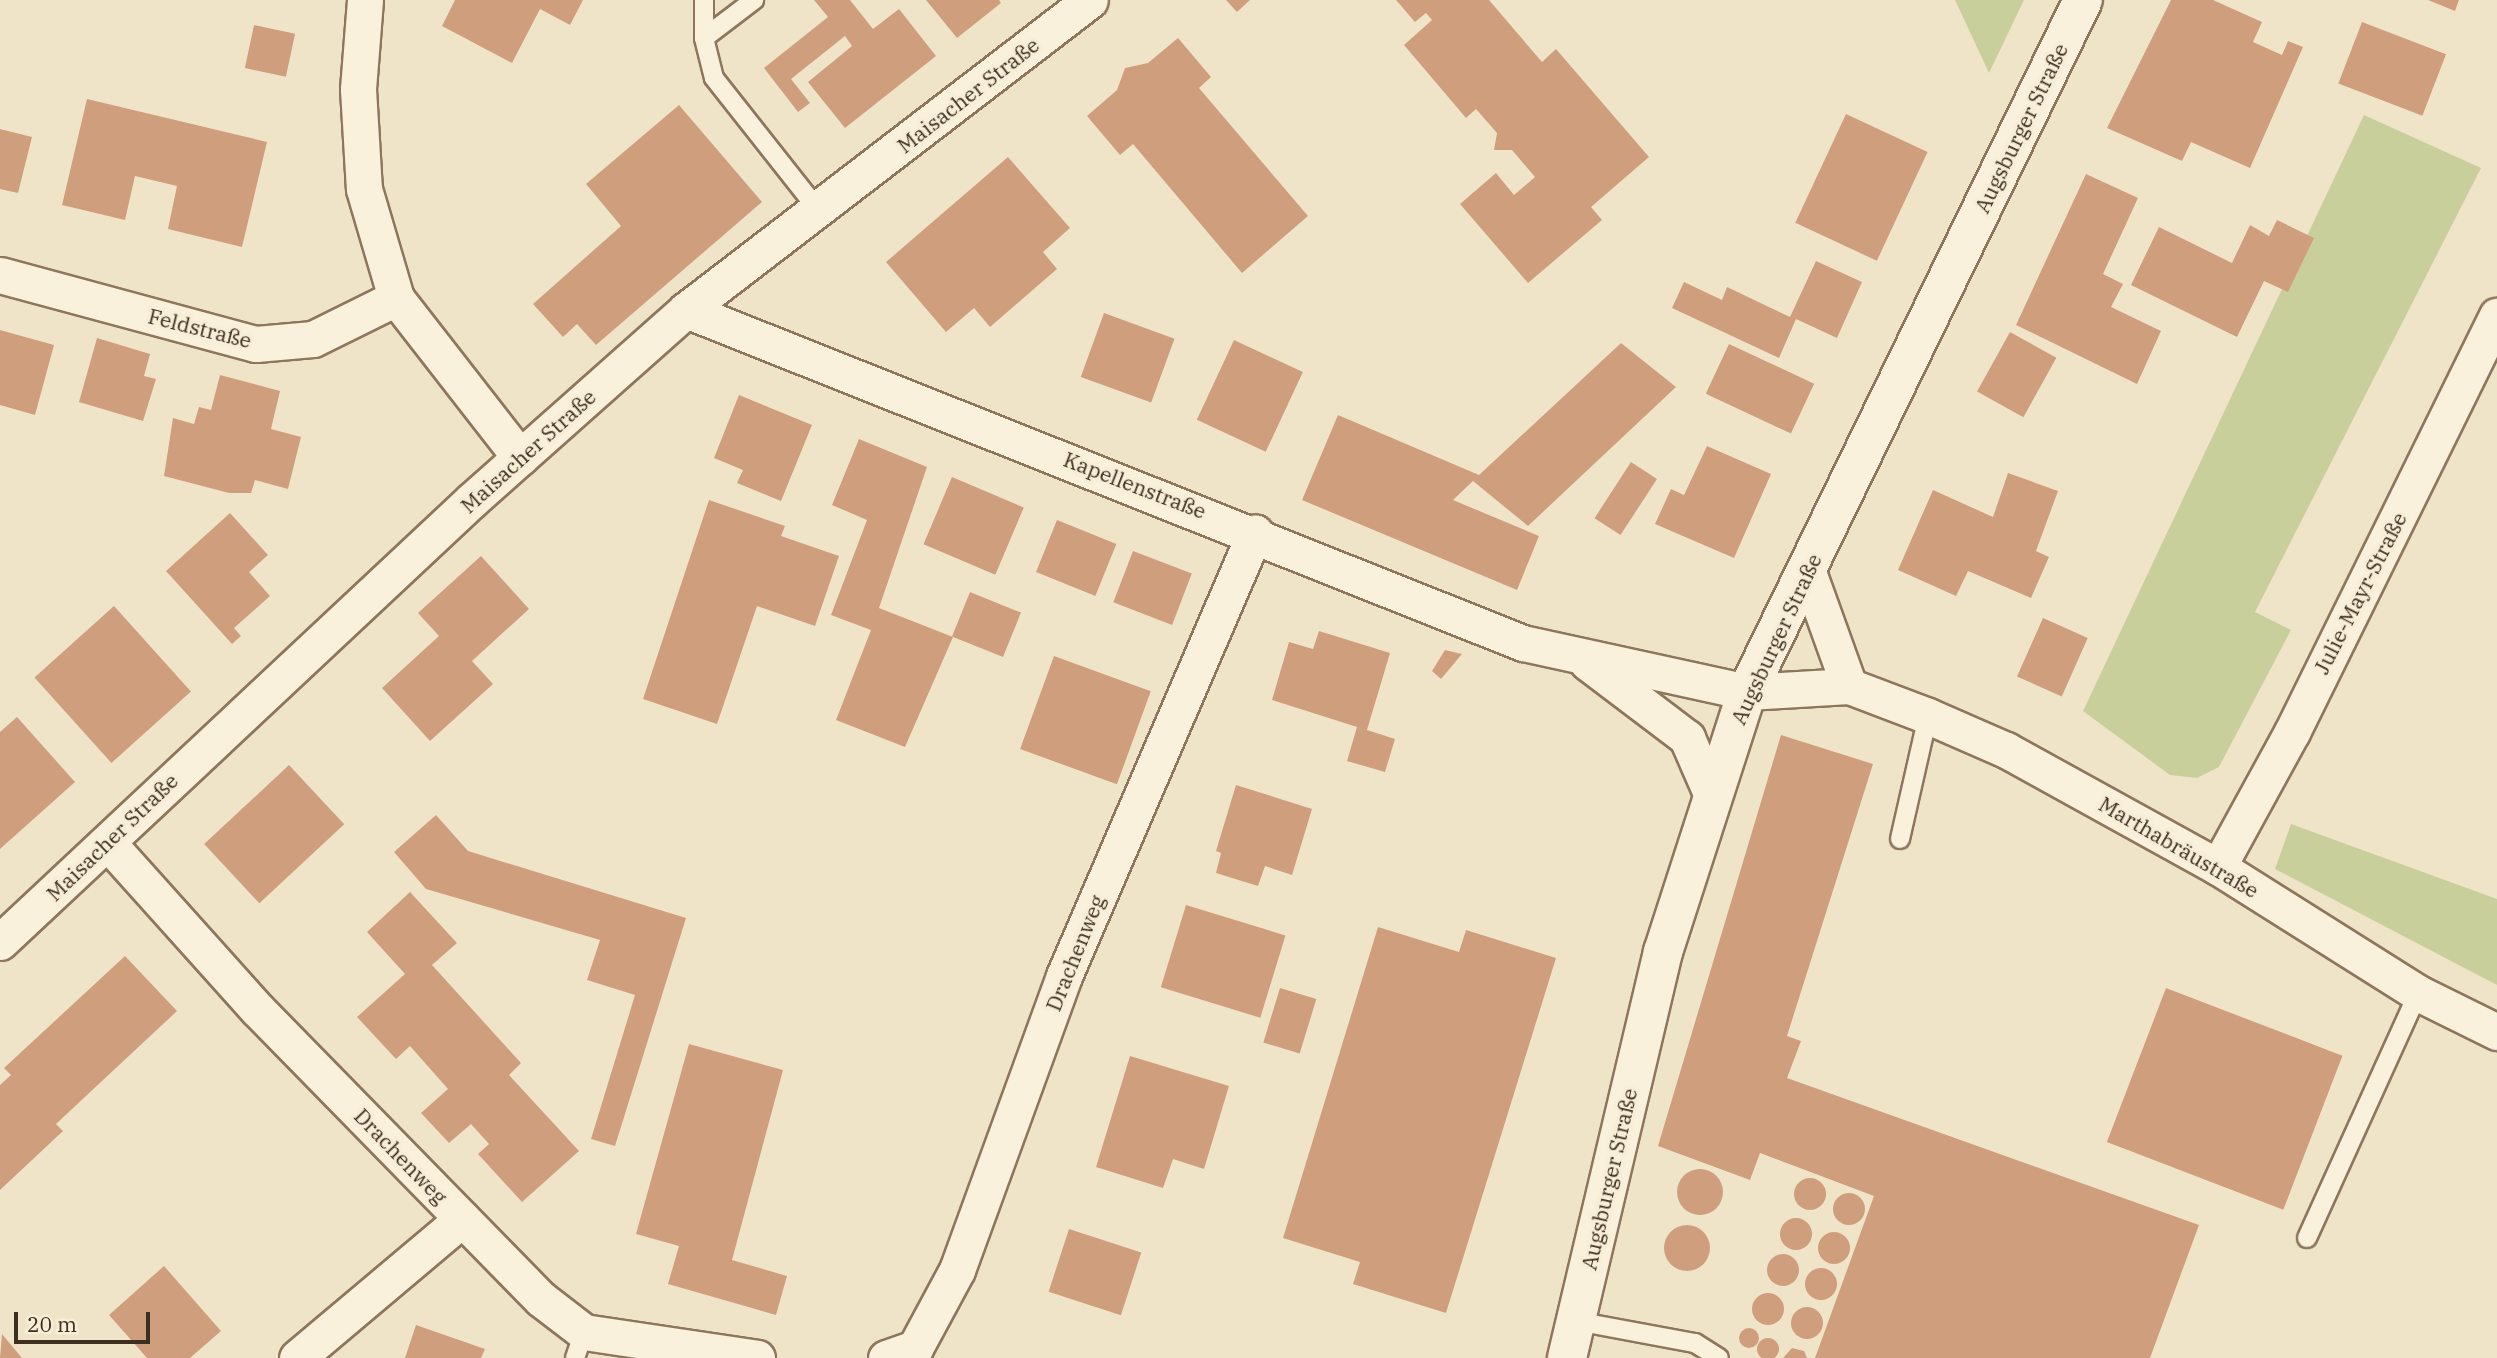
<!DOCTYPE html>
<meta charset="utf-8">
<style>
body{margin:0}
#map{position:relative;width:2497px;height:1358px;overflow:hidden;background:#f0e4c8;font-family:"IBM Plex Serif",serif}
div>[style]{position:absolute}
.green>*{inset:0;background:#c9cf9b}
.building>*{inset:0;background:#cf9f7d;transform-origin:0 0}
.round{border-radius:50%}
.roads{filter:drop-shadow(2px 0 #8d765c) drop-shadow(-2px 0 #8d765c) drop-shadow(0 2px #8d765c) drop-shadow(0 -2px #8d765c)}
.service>*{height:18px;margin:-9px;padding:0 9px;transform-origin:9px;border-radius:9px;background:#faf1dc}
.minor>*{height:35px;margin:-17.5px;padding:0 17.5px;transform-origin:17.5px;border-radius:17.5px;background:#faf1dc}
.tertiary>*{height:38px;margin:-19px;padding:0 19px;transform-origin:19px;border-radius:19px;background:#faf1dc}
span{translate:-50% -50%;white-space:nowrap;text-align:center;line-height:1.15;-webkit-text-stroke:7px #f7eed8;paint-order:stroke}
.street-label{font-size:21px;color:#3d2e20}
.scale{position:absolute;left:14px;top:1312px;width:136px;height:32px;box-sizing:border-box;border:4px solid #3d2e20;border-top:0;padding-left:9px;font-size:21px;line-height:24px;white-space:nowrap;color:#3d2e20;-webkit-text-stroke:5px #f7eed8;paint-order:stroke}
</style>
<div id="map">
<div class="green">
<div style="clip-path:polygon(1955px 0,2024px 0,1989px 73px)"></div>
<div style="clip-path:polygon(2364px 115px,2481px 168px,2255px 612px,2291px 630px,2219px 767px,2197px 778px,2170px 775px,2083px 711px)"></div>
<div style="clip-path:polygon(2291px 824px,2497px 899px,2497px 985px,2275px 869px)"></div>
</div>
<div class="building">
<div style="clip-path:polygon(455px 0,583px 0,570px 25px,540px 9px,512px 63px,442px 26px)"></div>
<div style="clip-path:polygon(814px 0,850px 0,873px 29px,899px 9px,936px 56px,845px 128px,808px 82px,852px 46px,845px 36px,791px 79px,810px 103px,798px 112px,764px 68px,828px 17px)"></div>
<div style="clip-path:polygon(926px 0,999px 0,1001px 3px,957px 38px)"></div>
<div style="clip-path:polygon(1226px 0,1250px 0,1237px 12px)"></div>
<div style="clip-path:polygon(1396px 0,1489px 0,1542px 62px,1556px 49px,1649px 157px,1591px 207px,1602px 220px,1528px 283px,1460px 204px,1496px 173px,1514px 195px,1535px 177px,1512px 150px,1494px 150px,1497px 133px,1476px 109px,1466px 118px,1404px 45px,1432px 20px,1426px 13px,1415px 22px)"></div>
<div style="clip-path:polygon(2171px 0,2213px 0,2262px 22px,2253px 42px,2282px 55px,2288px 41px,2303px 47px,2250px 168px,2191px 142px,2182px 161px,2107px 128px)"></div>
<div style="clip-path:polygon(2428px 0,2459px 0,2455px 11px)"></div>
<div style="left:2362px;top:22px;width:90px;height:66px;rotate:21deg"></div>
<div style="left:254px;top:25px;width:42px;height:44px;rotate:12deg"></div>
<div style="clip-path:polygon(1178px 38px,1211px 77px,1199px 88px,1308px 216px,1242px 273px,1133px 144px,1120px 155px,1087px 116px,1117px 90px,1125px 68px,1148px 63px)"></div>
<div style="clip-path:polygon(87px 99px,267px 142px,242px 247px,168px 229px,177px 186px,135px 176px,125px 220px,62px 205px)"></div>
<div style="clip-path:polygon(679px 105px,762px 202px,596px 345px,577px 324px,563px 337px,533px 304px,621px 226px,586px 184px)"></div>
<div style="left:1846px;top:114px;width:90px;height:120px;rotate:25deg"></div>
<div style="clip-path:polygon(0 129px,32px 137px,18px 193px,0 189px)"></div>
<div style="clip-path:polygon(1008px 157px,1070px 228px,1043px 252px,1057px 269px,990px 327px,974px 308px,946px 332px,886px 262px)"></div>
<div style="clip-path:polygon(2086px 174px,2138px 198px,2103px 274px,2123px 284px,2111px 307px,2161px 331px,2137px 384px,2016px 325px)"></div>
<div style="clip-path:polygon(2277px 220px,2314px 238px,2288px 292px,2264px 281px,2237px 337px,2131px 285px,2159px 227px,2232px 263px,2250px 225px,2269px 236px)"></div>
<div style="clip-path:polygon(1816px 261px,1862px 282px,1837px 338px,1796px 319px,1779px 358px,1672px 308px,1684px 282px,1722px 300px,1727px 287px,1790px 317px)"></div>
<div style="left:1104px;top:313px;width:75px;height:68px;rotate:20deg"></div>
<div style="clip-path:polygon(0 330px,54px 345px,35px 415px,0 405px)"></div>
<div style="left:2010px;top:332px;width:53px;height:68px;rotate:29deg"></div>
<div style="clip-path:polygon(97px 338px,150px 354px,144px 376px,156px 379px,143px 421px,79px 402px)"></div>
<div style="left:1234px;top:340px;width:76px;height:88px;rotate:25deg"></div>
<div style="clip-path:polygon(1621px 343px,1676px 387px,1528px 526px,1473px 481px,1453px 500px,1539px 536px,1517px 590px,1302px 500px,1338px 415px,1479px 475px)"></div>
<div style="left:1729px;top:344px;width:94px;height:55px;rotate:25deg"></div>
<div style="clip-path:polygon(220px 375px,280px 391px,271px 429px,301px 437px,288px 489px,255px 480px,251px 493px,229px 493px,164px 476px,173px 418px,194px 424px,199px 407px,211px 410px)"></div>
<div style="clip-path:polygon(739px 395px,812px 425px,781px 501px,737px 483px,743px 470px,714px 458px)"></div>
<div style="clip-path:polygon(859px 439px,927px 467px,879px 608px,953px 637px,905px 747px,836px 720px,871px 630px,831px 615px,867px 520px,832px 505px)"></div>
<div style="clip-path:polygon(1707px 446px,1771px 474px,1734px 558px,1655px 524px,1671px 489px,1684px 495px)"></div>
<div style="left:1631px;top:462px;width:31px;height:67px;rotate:33deg"></div>
<div style="clip-path:polygon(2008px 473px,2058px 491px,2036px 551px,2049px 557px,2031px 598px,1968px 571px,1956px 596px,1898px 570px,1933px 490px,1993px 517px)"></div>
<div style="left:952px;top:477px;width:78px;height:73px;rotate:23deg"></div>
<div style="clip-path:polygon(709px 500px,785px 526px,781px 536px,839px 556px,815px 626px,757px 606px,717px 724px,643px 699px)"></div>
<div style="clip-path:polygon(230px 513px,268px 555px,249px 572px,270px 596px,234px 628px,241px 636px,232px 644px,166px 571px)"></div>
<div style="left:1057px;top:520px;width:64px;height:56px;rotate:22deg"></div>
<div style="left:1133px;top:551px;width:63px;height:55px;rotate:21deg"></div>
<div style="clip-path:polygon(481px 556px,529px 609px,472px 661px,493px 684px,430px 741px,382px 688px,439px 636px,418px 613px)"></div>
<div style="left:970px;top:592px;width:55px;height:48px;rotate:22deg"></div>
<div style="left:114px;top:606px;width:115px;height:107px;rotate:48deg"></div>
<div style="left:2043px;top:618px;width:49px;height:64px;rotate:24deg"></div>
<div style="clip-path:polygon(1319px 631px,1390px 653px,1367px 730px,1395px 739px,1385px 772px,1347px 761px,1357px 727px,1272px 700px,1289px 642px,1313px 649px)"></div>
<div style="clip-path:polygon(1445px 650px,1462px 654px,1441px 679px,1432px 671px)"></div>
<div style="left:1054px;top:656px;width:103px;height:99px;rotate:20deg"></div>
<div style="clip-path:polygon(17px 717px,75px 782px,0 849px,0 732px)"></div>
<div style="clip-path:polygon(1781px 735px,1873px 764px,1787px 1036px,1801px 1041px,1787px 1078px,2199px 1225px,2150px 1358px,1815px 1358px,1874px 1196px,1760px 1153px,1750px 1180px,1658px 1146px)"></div>
<div style="left:289px;top:765px;width:81px;height:116px;rotate:47deg"></div>
<div style="clip-path:polygon(1236px 785px,1312px 809px,1292px 875px,1265px 866px,1258px 886px,1216px 873px,1221px 853px,1216px 851px)"></div>
<div style="clip-path:polygon(436px 815px,468px 851px,686px 918px,615px 1146px,591px 1139px,635px 995px,587px 980px,600px 940px,426px 889px,394px 852px)"></div>
<div style="clip-path:polygon(410px 892px,457px 943px,432px 965px,521px 1063px,509px 1075px,579px 1151px,522px 1202px,478px 1154px,489px 1144px,471px 1124px,449px 1143px,421px 1113px,448px 1089px,410px 1046px,396px 1059px,357px 1017px,405px 974px,367px 932px)"></div>
<div style="left:1186px;top:905px;width:104px;height:86px;rotate:17deg"></div>
<div style="clip-path:polygon(1378px 927px,1459px 952px,1466px 930px,1556px 958px,1446px 1313px,1353px 1284px,1360px 1262px,1283px 1238px)"></div>
<div style="clip-path:polygon(125px 956px,177px 1011px,56px 1124px,63px 1131px,0 1190px,0 1085px,11px 1075px,4px 1068px)"></div>
<div style="left:1280px;top:988px;width:38px;height:57px;rotate:17deg"></div>
<div style="left:2166px;top:988px;width:189px;height:165px;rotate:21deg"></div>
<div style="clip-path:polygon(689px 1044px,783px 1070px,732px 1260px,787px 1276px,776px 1315px,668px 1284px,679px 1246px,636px 1234px)"></div>
<div style="clip-path:polygon(1130px 1056px,1229px 1086px,1204px 1169px,1173px 1159px,1163px 1188px,1096px 1167px)"></div>
<div class="round" style="left:1677px;top:1169px;width:46px;height:46px"></div>
<div class="round" style="left:1794px;top:1178px;width:32px;height:32px"></div>
<div class="round" style="left:1833px;top:1193px;width:32px;height:32px"></div>
<div class="round" style="left:1780px;top:1218px;width:32px;height:32px"></div>
<div class="round" style="left:1664px;top:1225px;width:46px;height:46px"></div>
<div style="left:1069px;top:1229px;width:76px;height:66px;rotate:18deg"></div>
<div class="round" style="left:1818px;top:1232px;width:32px;height:32px"></div>
<div class="round" style="left:1767px;top:1254px;width:32px;height:32px"></div>
<div style="clip-path:polygon(164px 1266px,221px 1331px,190px 1358px,147px 1358px,109px 1315px)"></div>
<div class="round" style="left:1805px;top:1268px;width:32px;height:32px"></div>
<div class="round" style="left:1752px;top:1293px;width:32px;height:32px"></div>
<div class="round" style="left:1791px;top:1307px;width:32px;height:32px"></div>
<div style="clip-path:polygon(416px 1325px,485px 1349px,481px 1358px,405px 1358px)"></div>
<div class="round" style="left:1739px;top:1328px;width:20px;height:20px"></div>
<div style="clip-path:polygon(2px 1334px,22px 1358px,0 1358px)"></div>
<div class="round" style="left:1757px;top:1338px;width:22px;height:22px"></div>
<div style="clip-path:polygon(1792px 1348px,1804px 1351px,1807px 1358px,1783px 1358px)"></div>
</div>
<div class="roads">
<div class="service">
<div style="left:704px;top:0;width:38px;rotate:90deg"></div>
<div style="left:704px;top:38px;width:41px;rotate:76deg"></div>
<div style="left:714px;top:78px;width:164px;rotate:51.7deg"></div>
<div style="left:704px;top:38px;width:63px;rotate:-37.2deg"></div>
<div style="left:1900px;top:839px;width:126px;rotate:-77.2deg"></div>
<div style="left:2307px;top:1238px;width:269px;rotate:-65.6deg"></div>
<div style="left:1576px;top:1321px;width:121px;rotate:10.5deg"></div>
<div style="left:1695px;top:1343px;width:28px;rotate:32deg"></div>
<div style="left:575px;top:1358px;width:28px;rotate:-71deg"></div>
</div>
<div class="minor">
<div style="left:365px;top:0;width:89px;rotate:94.5deg"></div>
<div style="left:358px;top:89px;width:100px;rotate:86.6deg"></div>
<div style="left:364px;top:189px;width:114px;rotate:73.6deg"></div>
<div style="left:396px;top:298px;width:202px;rotate:52.1deg"></div>
<div style="left:0;top:275px;width:265px;rotate:15.1deg"></div>
<div style="left:256px;top:344px;width:57px;rotate:-5deg"></div>
<div style="left:313px;top:339px;width:93px;rotate:-26.3deg"></div>
<div style="left:686px;top:310px;width:901px;rotate:21.7deg"></div>
<div style="left:1523px;top:643px;width:229px;rotate:12.3deg"></div>
<div style="left:1747px;top:692px;width:102px;rotate:-3.4deg"></div>
<div style="left:1849px;top:686px;width:85px;rotate:20.8deg"></div>
<div style="left:1928px;top:716px;width:85px;rotate:23.6deg"></div>
<div style="left:2006px;top:750px;width:242px;rotate:28.9deg"></div>
<div style="left:2218px;top:867px;width:236px;rotate:32.2deg"></div>
<div style="left:2418px;top:993px;width:88px;rotate:26.3deg"></div>
<div style="left:1808px;top:572px;width:121px;rotate:70.2deg"></div>
<div style="left:1587px;top:662px;width:126px;rotate:37.2deg"></div>
<div style="left:1687px;top:738px;width:58px;rotate:66.5deg"></div>
<div style="left:108px;top:843px;width:224px;rotate:48.1deg"></div>
<div style="left:258px;top:1010px;width:404px;rotate:45.6deg"></div>
<div style="left:541px;top:1299px;width:54px;rotate:37.5deg"></div>
<div style="left:584px;top:1332px;width:175px;rotate:8.5deg"></div>
<div style="left:2218px;top:867px;width:154px;rotate:-61.3deg"></div>
<div style="left:2292px;top:732px;width:464px;rotate:-63.8deg"></div>
<div style="left:0;top:942px;width:647px;rotate:-43.12deg"></div>
<div style="left:472px;top:500px;width:286px;rotate:-41.6deg"></div>
<div style="left:686px;top:310px;width:509px;rotate:-37.5deg"></div>
<div style="left:297px;top:1358px;width:216px;rotate:-40.1deg"></div>
<div style="left:886px;top:1358px;width:31px;rotate:-19deg"></div>
<div style="left:915px;top:1348px;width:89px;rotate:-61.7deg"></div>
<div style="left:957px;top:1270px;width:313px;rotate:-70deg"></div>
<div style="left:1064px;top:976px;width:483px;rotate:-66.7deg"></div>
</div>
<div class="tertiary">
<div style="left:1567px;top:1358px;width:417px;rotate:-76.7deg"></div>
<div style="left:1663px;top:952px;width:273px;rotate:-72.1deg"></div>
<div style="left:1747px;top:692px;width:769px;rotate:-64.1deg"></div>
</div>
</div>
<div class="street-label">
<span style="left:968px;top:95px;rotate:-38deg">Maisacher Straße</span>
<span style="left:2021px;top:128px;rotate:-64deg">Augsburger Straße</span>
<span style="left:200px;top:328px;rotate:14deg">Feldstraße</span>
<span style="left:528px;top:451px;rotate:-42deg">Maisacher Straße</span>
<span style="left:1135px;top:485px;rotate:21deg">Kapellenstraße</span>
<span style="left:2360px;top:593px;rotate:-63deg">Julie-Mayr-Straße</span>
<span style="left:1776px;top:639px;rotate:-65deg">Augsburger Straße</span>
<span style="left:112px;top:837px;rotate:-44deg">Maisacher Straße</span>
<span style="left:2179px;top:847px;rotate:30deg">Marthabräustraße</span>
<span style="left:1075px;top:953px;rotate:-68deg">Drachenweg</span>
<span style="left:401px;top:1156px;rotate:46deg">Drachenweg</span>
<span style="left:1609px;top:1179px;rotate:-77deg">Augsburger Straße</span>
</div>
<div class="scale">20 m</div>
</div>
